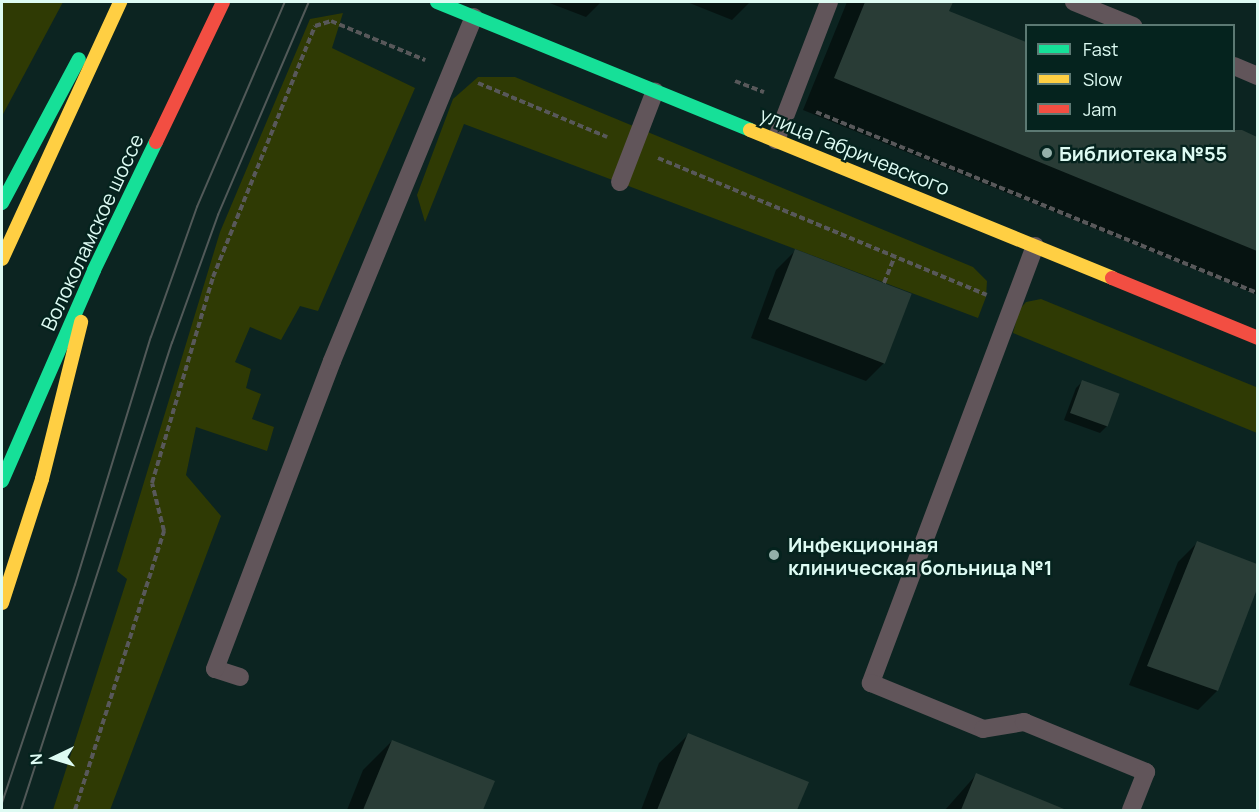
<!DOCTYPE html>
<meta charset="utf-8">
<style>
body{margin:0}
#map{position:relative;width:1259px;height:812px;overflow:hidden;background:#0c2421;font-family:Manrope,sans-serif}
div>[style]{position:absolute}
.green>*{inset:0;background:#2f3a04}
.shadow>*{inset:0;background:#0007}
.building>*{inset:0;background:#293c36;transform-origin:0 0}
.path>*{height:4px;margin-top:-2px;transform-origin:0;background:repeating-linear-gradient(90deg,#58585a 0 6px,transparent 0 9px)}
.lane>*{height:18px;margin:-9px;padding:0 9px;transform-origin:9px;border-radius:9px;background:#61555a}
.fast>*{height:14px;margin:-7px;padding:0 7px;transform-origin:7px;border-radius:7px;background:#16e098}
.slow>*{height:14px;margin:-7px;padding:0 7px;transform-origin:7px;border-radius:7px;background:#ffcf43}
.jam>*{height:14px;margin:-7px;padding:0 7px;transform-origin:7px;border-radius:7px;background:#f24e42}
.tram>*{height:1.5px;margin:-0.75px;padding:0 0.75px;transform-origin:0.75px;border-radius:0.75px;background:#515958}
.dots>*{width:16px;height:16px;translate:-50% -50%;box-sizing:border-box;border:3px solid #05231e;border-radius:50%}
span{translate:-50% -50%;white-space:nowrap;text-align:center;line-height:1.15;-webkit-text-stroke:4.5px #05231e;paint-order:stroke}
.street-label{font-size:20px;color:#defbf3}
.poi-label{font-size:20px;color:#defbf3;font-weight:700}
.left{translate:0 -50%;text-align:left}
.frame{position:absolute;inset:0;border:3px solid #defbf3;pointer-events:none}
.legend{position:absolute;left:1025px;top:24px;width:210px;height:108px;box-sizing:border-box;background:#05231e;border:2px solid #5c7973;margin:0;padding:8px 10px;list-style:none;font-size:18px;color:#defbf3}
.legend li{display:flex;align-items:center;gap:12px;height:30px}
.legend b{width:30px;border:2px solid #5c7973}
.north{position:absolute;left:24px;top:728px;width:60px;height:60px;-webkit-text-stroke:4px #05231e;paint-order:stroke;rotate:266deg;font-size:16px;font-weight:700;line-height:24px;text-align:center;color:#defbf3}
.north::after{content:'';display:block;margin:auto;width:21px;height:27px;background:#defbf3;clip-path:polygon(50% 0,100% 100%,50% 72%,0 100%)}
</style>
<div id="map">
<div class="green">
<div style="clip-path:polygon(2px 2px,63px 2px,2px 116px)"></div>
<div style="clip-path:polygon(343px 13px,332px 48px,415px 88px,318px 311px,300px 306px,281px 340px,250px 327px,235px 362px,251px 369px,246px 388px,261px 394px,252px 419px,274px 427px,267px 451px,196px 427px,186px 475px,221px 516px,110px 810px,53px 810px,127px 579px,117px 571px,220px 232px,310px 19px)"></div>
<div style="clip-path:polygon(478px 77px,515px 77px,973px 267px,987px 281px,986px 297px,978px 318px,464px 124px,425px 222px,417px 195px,453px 99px)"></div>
<div style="clip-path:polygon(1041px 299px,1256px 387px,1257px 433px,1013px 333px,1019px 310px,1026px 302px)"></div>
</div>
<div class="shadow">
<div style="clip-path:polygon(547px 2px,601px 2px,586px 17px)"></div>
<div style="clip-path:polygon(687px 2px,750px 2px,732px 20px)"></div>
<div style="clip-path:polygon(847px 2px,951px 2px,947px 11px,1026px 44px,1026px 130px,1234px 129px,1258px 139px,1258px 295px,803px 110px)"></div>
<div style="clip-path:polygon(795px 251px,885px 362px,866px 381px,751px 338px,776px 270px)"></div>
<div style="clip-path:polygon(1082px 382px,1107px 426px,1100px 433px,1064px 420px,1076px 388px)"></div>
<div style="clip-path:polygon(1197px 543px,1258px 565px,1258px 584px,1217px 691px,1198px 710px,1129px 685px,1178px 562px)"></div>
<div style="clip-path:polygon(688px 735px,807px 782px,796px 810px,641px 810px,659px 763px)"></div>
<div style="clip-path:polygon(392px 741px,493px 782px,481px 810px,347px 810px,363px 770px)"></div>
<div style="clip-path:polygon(976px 775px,1064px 810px,945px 810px)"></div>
</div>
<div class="building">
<div style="clip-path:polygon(865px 2px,953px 2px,949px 11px,1026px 42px,1026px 130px,1242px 130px,1257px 137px,1257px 251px,834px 78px)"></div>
<div style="left:795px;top:249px;width:125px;height:75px;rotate:21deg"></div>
<div style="left:1082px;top:380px;width:40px;height:35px;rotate:20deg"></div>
<div style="clip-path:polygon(1197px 541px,1257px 564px,1257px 589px,1218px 691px,1147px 666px)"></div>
<div style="clip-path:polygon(688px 733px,809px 782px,797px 810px,657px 810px)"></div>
<div style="clip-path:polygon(392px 740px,495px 781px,483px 810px,363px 810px)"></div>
<div style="clip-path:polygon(976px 773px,1064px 809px,1064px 810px,961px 810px)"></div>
</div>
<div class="path">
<div style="left:735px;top:81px;width:31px;rotate:21deg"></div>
<div style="left:478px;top:83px;width:140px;rotate:22.7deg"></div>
<div style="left:816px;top:112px;width:478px;rotate:22.3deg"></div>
<div style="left:658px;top:158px;width:356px;rotate:22.6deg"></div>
<div style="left:884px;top:283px;width:29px;rotate:-68deg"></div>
<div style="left:75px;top:810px;width:293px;rotate:-72.3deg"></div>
<div style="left:164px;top:531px;width:49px;rotate:-104deg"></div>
<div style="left:152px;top:483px;width:215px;rotate:-73.5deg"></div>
<div style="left:213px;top:277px;width:271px;rotate:-67.9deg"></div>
<div style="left:315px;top:26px;width:17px;rotate:-17deg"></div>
<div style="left:331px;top:21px;width:102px;rotate:22.5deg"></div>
</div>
<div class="lane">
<div style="left:1074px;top:2px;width:64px;rotate:22.1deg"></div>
<div style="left:1234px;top:66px;width:26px;rotate:23deg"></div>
<div style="left:776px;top:140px;width:148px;rotate:-69deg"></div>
<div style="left:620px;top:182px;width:97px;rotate:-69deg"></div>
<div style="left:1035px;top:246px;width:467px;rotate:110.6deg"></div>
<div style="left:871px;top:683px;width:121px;rotate:22.3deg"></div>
<div style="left:983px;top:729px;width:42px;rotate:-9.7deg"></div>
<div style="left:1024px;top:722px;width:132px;rotate:22.3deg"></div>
<div style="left:1146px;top:772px;width:41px;rotate:111.5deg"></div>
<div style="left:240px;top:677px;width:26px;rotate:-162deg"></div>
<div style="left:215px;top:669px;width:329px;rotate:-69.2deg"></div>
<div style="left:332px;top:361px;width:372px;rotate:-67.6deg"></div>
</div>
<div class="fast">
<div style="left:437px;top:2px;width:338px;rotate:22.2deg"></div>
<div style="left:2px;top:203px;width:163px;rotate:-61.9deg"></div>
<div style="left:2px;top:481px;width:230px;rotate:-66.4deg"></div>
<div style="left:94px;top:270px;width:142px;rotate:-64.2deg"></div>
</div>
<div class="slow">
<div style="left:750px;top:130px;width:391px;rotate:22.2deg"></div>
<div style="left:2px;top:259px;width:283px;rotate:-65.3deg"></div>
<div style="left:2px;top:603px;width:130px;rotate:-72.1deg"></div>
<div style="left:42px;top:479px;width:162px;rotate:-76deg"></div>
</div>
<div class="jam">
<div style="left:156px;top:142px;width:155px;rotate:-64.4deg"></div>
<div style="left:1112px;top:278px;width:158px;rotate:22.3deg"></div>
</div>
<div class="tram">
<div style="left:2px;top:803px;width:230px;rotate:-71.5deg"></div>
<div style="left:75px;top:585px;width:259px;rotate:-73deg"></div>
<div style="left:151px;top:337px;width:138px;rotate:-70.5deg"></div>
<div style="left:197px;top:207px;width:223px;rotate:-66.8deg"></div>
<div style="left:21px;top:810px;width:491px;rotate:-72.1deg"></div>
<div style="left:172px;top:343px;width:136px;rotate:-70.2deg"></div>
<div style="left:218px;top:215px;width:232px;rotate:-66.9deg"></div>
</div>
<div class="dots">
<div style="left:1047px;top:153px;background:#94b0aa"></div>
<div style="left:774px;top:555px;background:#94b0aa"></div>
</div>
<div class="street-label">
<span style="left:855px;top:151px;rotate:22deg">улица Габричевского</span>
<span style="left:92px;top:232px;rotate:-65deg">Волоколамское шоссе</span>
</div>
<div class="poi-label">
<span class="left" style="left:1059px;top:153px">Библиотека №55</span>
<span class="left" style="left:788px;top:556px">Инфекционная<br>клиническая больница №1</span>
</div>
<div class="frame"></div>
<ul class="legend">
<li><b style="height:8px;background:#16e098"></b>Fast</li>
<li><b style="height:8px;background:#ffcf43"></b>Slow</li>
<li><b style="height:8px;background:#f24e42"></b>Jam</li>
</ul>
<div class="north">N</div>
</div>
